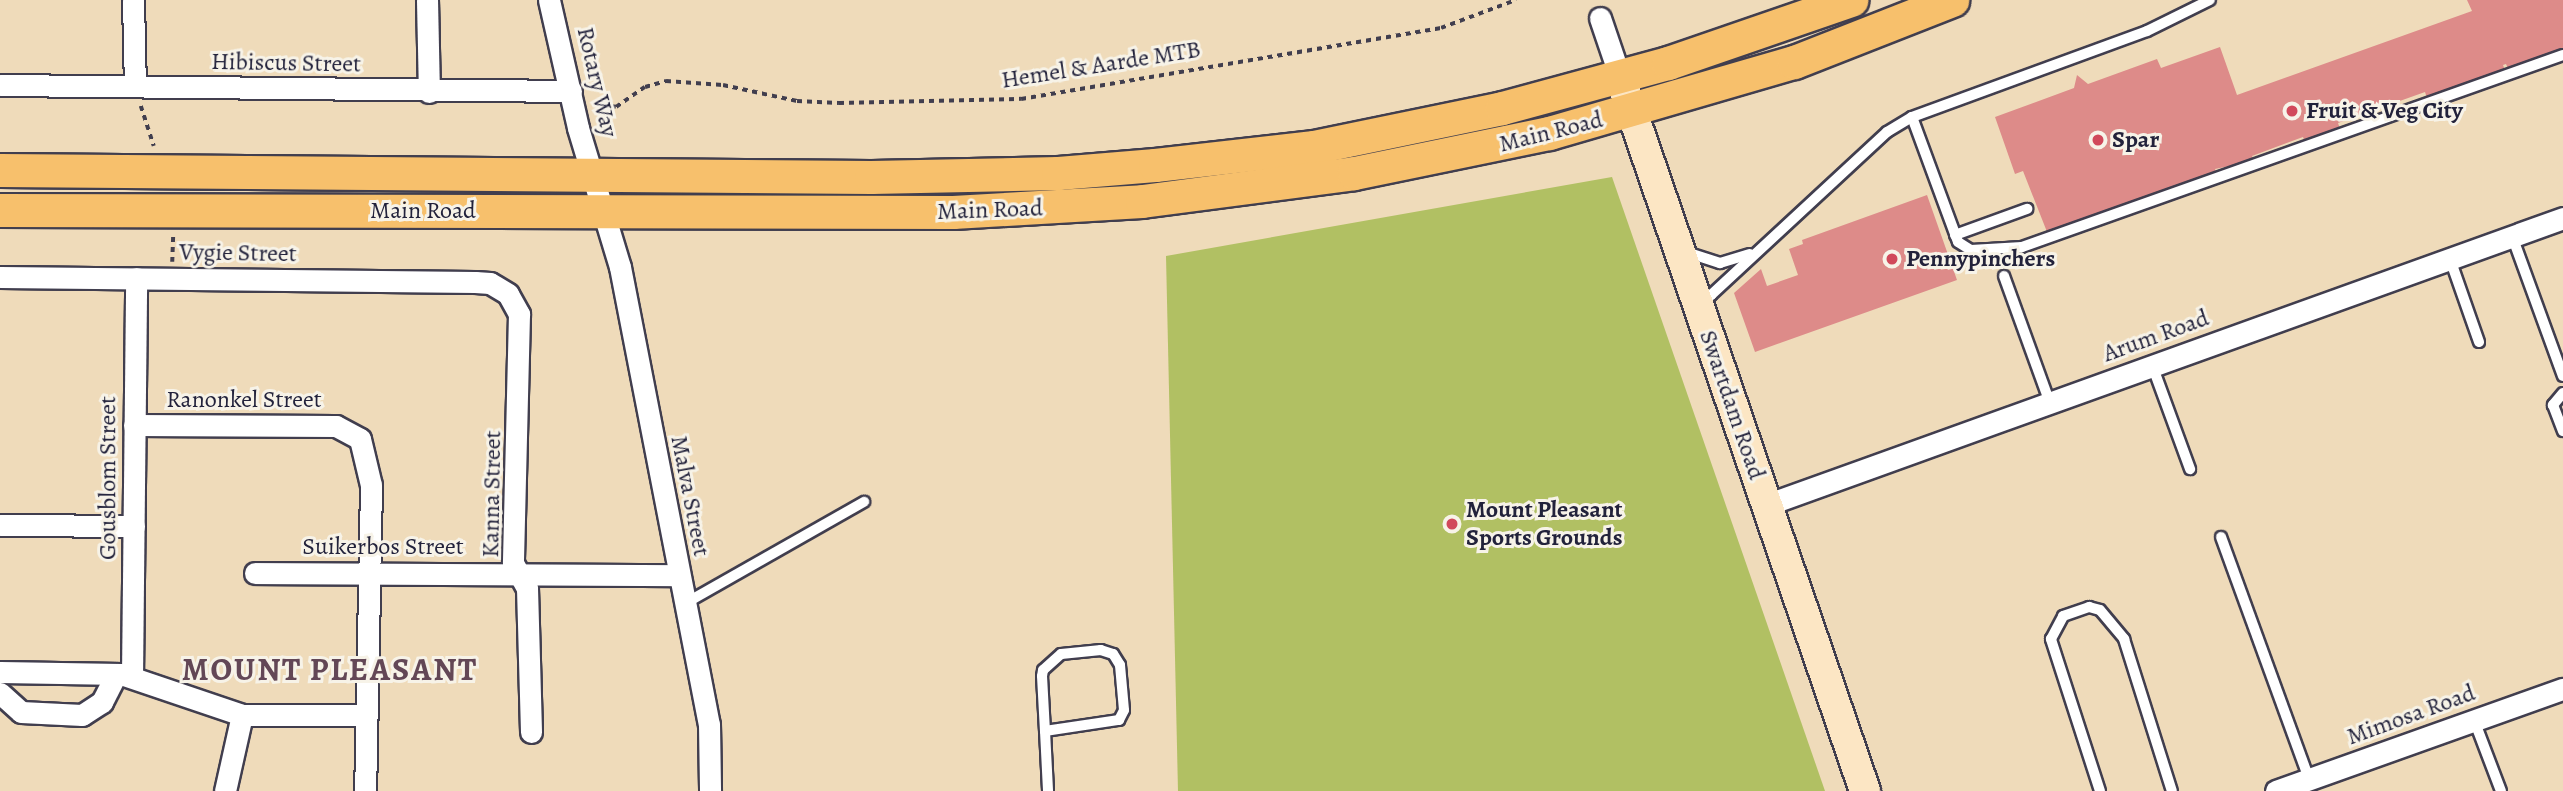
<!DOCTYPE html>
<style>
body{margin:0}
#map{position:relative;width:2563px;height:791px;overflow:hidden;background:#efdbba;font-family:Alegreya,serif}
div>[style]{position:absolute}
.green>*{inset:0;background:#b1c063}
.building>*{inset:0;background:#dd8b89}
.path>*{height:3.5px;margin-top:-1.75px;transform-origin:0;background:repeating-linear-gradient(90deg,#413e4e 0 5px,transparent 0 10px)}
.roads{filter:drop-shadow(2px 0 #413e4e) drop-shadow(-2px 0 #413e4e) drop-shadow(0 2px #413e4e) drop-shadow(0 -2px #413e4e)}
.lane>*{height:10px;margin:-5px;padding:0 5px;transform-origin:5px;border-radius:5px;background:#fff}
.street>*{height:21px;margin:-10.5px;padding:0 10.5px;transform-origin:10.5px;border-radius:10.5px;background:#fff}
.secondary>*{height:30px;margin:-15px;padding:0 15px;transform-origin:15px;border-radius:15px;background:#fce6c4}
.primary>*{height:33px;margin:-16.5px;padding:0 16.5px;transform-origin:16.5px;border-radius:16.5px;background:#f7c06c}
.dots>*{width:19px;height:19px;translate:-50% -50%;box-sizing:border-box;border:4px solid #f7f3e8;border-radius:50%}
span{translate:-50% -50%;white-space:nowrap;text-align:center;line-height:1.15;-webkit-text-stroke:6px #f7f3e8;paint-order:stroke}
.street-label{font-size:24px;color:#22223b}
.poi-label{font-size:24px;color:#22223b;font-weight:700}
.left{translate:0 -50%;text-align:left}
.district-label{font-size:32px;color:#634756;font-weight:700;letter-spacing:2px}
</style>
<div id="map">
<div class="green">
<div style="clip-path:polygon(1612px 177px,1825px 791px,1178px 791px,1166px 256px)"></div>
</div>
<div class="building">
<div style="clip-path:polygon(2467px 0,2563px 0,2563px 55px,2509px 71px,2506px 64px,2503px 65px,2506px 73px,2428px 101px,2425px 92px,2338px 123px,2341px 132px,2306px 145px,2303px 137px,2252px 156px,2254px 161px,2215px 169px,2217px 175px,2049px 237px,2023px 171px,2015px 174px,1995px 117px,2074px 88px,2077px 75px,2088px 84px,2157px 59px,2161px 68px,2220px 47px,2237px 95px,2472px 11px)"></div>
<div style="clip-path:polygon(1927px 195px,1957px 280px,1755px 352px,1734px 293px,1761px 269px,1767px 286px,1798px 275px,1789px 249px,1803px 244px,1802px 240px)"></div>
</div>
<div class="path">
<div style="left:593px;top:104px;width:23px;rotate:7deg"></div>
<div style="left:616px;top:107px;width:35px;rotate:-35deg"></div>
<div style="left:645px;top:87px;width:22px;rotate:-16deg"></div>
<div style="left:666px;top:81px;width:57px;rotate:4deg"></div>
<div style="left:723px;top:85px;width:76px;rotate:12.2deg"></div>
<div style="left:797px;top:101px;width:42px;rotate:2.7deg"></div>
<div style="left:839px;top:103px;width:182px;rotate:-1.3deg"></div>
<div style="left:1021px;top:99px;width:426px;rotate:-9.6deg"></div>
<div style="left:1441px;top:28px;width:80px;rotate:-20.5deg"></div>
<div style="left:141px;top:106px;width:42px;rotate:72deg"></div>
<div style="left:172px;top:262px;width:27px;rotate:-88deg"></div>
</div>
<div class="roads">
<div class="lane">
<div style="left:1912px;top:117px;width:133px;rotate:69.8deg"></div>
<div style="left:1958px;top:242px;width:15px;rotate:32deg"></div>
<div style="left:1971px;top:250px;width:51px;rotate:-3.4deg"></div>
<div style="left:2022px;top:247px;width:574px;rotate:-19.54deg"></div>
<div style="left:1955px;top:235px;width:77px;rotate:-19.9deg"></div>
<div style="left:2512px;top:236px;width:149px;rotate:70deg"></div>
<div style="left:1686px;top:252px;width:36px;rotate:18deg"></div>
<div style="left:1720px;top:263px;width:31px;rotate:-17deg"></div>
<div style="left:2450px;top:259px;width:88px;rotate:70.7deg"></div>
<div style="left:2004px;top:276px;width:135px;rotate:70.1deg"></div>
<div style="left:1698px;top:299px;width:14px;rotate:-17deg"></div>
<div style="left:1711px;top:295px;width:240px;rotate:-42.8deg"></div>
<div style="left:1887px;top:132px;width:29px;rotate:-31deg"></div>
<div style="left:1912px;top:117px;width:250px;rotate:-20.1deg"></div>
<div style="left:2147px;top:31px;width:70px;rotate:-26.2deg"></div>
<div style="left:2152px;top:365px;width:111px;rotate:69.9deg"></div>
<div style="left:2563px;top:393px;width:16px;rotate:130deg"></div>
<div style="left:2553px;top:405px;width:28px;rotate:69deg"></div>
<div style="left:2221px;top:537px;width:258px;rotate:70deg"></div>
<div style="left:686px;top:603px;width:205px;rotate:-29.6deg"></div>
<div style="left:2474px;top:720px;width:76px;rotate:69.2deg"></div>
<div style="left:1045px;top:731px;width:75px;rotate:-8.5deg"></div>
<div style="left:1119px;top:720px;width:11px;rotate:-63deg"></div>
<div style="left:1124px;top:710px;width:45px;rotate:-95.1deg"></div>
<div style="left:1120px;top:665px;width:13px;rotate:-122deg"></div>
<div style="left:1113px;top:654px;width:13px;rotate:-162deg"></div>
<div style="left:1101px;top:650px;width:40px;rotate:174.3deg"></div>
<div style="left:1061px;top:654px;width:24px;rotate:138deg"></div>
<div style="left:1043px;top:670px;width:6px;rotate:99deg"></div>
<div style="left:1042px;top:676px;width:55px;rotate:86.9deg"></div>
<div style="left:1045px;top:731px;width:60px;rotate:87.1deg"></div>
<div style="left:2100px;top:791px;width:160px;rotate:-107.9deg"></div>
<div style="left:2051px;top:639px;width:26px;rotate:-62deg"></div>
<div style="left:2063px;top:616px;width:28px;rotate:-19deg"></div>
<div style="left:2089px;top:607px;width:11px;rotate:15deg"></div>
<div style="left:2100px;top:610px;width:38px;rotate:50deg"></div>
<div style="left:2124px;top:639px;width:159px;rotate:72.5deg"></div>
</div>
<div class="street">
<div style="left:133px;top:0;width:86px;rotate:88.7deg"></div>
<div style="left:427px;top:0;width:92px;rotate:88.8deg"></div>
<div style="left:549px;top:0;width:131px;rotate:77.2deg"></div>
<div style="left:578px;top:128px;width:145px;rotate:73.2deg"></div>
<div style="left:620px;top:267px;width:466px;rotate:79deg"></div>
<div style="left:709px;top:724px;width:67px;rotate:89.1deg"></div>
<div style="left:1600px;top:18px;width:62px;rotate:71.3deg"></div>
<div style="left:0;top:85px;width:571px;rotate:0.6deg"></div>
<div style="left:0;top:277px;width:475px;rotate:0.6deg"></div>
<div style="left:475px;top:282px;width:15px;rotate:4deg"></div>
<div style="left:490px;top:283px;width:21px;rotate:31deg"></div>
<div style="left:508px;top:294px;width:23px;rotate:61deg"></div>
<div style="left:519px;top:314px;width:249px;rotate:91.4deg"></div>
<div style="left:513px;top:563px;width:29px;rotate:61deg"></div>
<div style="left:527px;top:588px;width:144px;rotate:88.4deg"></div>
<div style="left:134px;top:425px;width:202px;rotate:0.3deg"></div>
<div style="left:336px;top:426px;width:27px;rotate:28deg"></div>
<div style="left:360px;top:439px;width:47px;rotate:76.6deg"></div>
<div style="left:371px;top:485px;width:306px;rotate:91.1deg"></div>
<div style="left:1766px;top:505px;width:847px;rotate:-19.8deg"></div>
<div style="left:0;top:525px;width:134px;rotate:0.4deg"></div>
<div style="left:255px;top:573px;width:424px;rotate:0.3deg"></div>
<div style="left:0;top:672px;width:121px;rotate:0.9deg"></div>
<div style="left:121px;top:674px;width:128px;rotate:18.7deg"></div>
<div style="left:242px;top:715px;width:123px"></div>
<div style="left:132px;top:677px;width:399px;rotate:-89.4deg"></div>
<div style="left:0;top:693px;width:28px;rotate:42deg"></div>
<div style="left:21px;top:712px;width:61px;rotate:2.8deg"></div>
<div style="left:82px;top:715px;width:24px;rotate:-33deg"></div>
<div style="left:102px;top:702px;width:31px;rotate:-63deg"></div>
<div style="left:225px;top:791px;width:78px;rotate:-77.4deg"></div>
<div style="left:2276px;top:791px;width:305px;rotate:-19.6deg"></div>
</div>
<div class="secondary">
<div style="left:1620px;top:77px;width:755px;rotate:71.06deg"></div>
</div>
<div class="primary">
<div style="left:0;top:170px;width:871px;rotate:0.46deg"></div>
<div style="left:871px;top:177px;width:187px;rotate:-1.2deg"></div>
<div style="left:1058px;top:173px;width:97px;rotate:-4.7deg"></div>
<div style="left:1155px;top:165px;width:160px;rotate:-6.5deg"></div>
<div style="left:1314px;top:147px;width:192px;rotate:-11.7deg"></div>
<div style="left:1502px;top:108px;width:172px;rotate:-15.2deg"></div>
<div style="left:1668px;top:63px;width:194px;rotate:-19deg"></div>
<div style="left:0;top:210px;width:953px;rotate:0.12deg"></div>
<div style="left:953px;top:212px;width:189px;rotate:-3.3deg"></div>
<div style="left:1142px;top:201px;width:214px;rotate:-7.5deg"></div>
<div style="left:1354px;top:173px;width:199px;rotate:-11.6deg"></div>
<div style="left:1549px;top:133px;width:255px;rotate:-16.2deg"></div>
<div style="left:1794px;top:62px;width:170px;rotate:-21.4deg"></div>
</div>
</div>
<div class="dots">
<div style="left:2292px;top:111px;background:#d1495b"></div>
<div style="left:2098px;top:140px;background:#d1495b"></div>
<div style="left:1892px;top:259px;background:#d1495b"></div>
<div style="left:1452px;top:524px;background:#d1495b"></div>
</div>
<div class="street-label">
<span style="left:286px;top:63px;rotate:1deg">Hibiscus Street</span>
<span style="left:1101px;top:65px;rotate:-9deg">Hemel &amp; Aarde MTB</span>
<span style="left:597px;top:82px;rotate:77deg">Rotary Way</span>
<span style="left:1551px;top:132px;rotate:-14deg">Main Road</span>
<span style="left:990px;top:210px;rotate:-2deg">Main Road</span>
<span style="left:423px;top:211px">Main Road</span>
<span style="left:238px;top:253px;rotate:1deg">Vygie Street</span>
<span style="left:2156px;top:336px;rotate:-20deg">Arum Road</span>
<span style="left:244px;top:400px">Ranonkel Street</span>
<span style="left:1732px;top:405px;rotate:71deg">Swartdam Road</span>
<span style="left:108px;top:478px;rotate:-90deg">Gousblom Street</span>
<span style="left:492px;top:494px;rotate:-89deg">Kanna Street</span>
<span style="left:690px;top:496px;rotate:79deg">Malva Street</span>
<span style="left:383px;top:547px">Suikerbos Street</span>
<span style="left:2411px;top:715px;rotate:-20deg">Mimosa Road</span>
</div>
<div class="poi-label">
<span class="left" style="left:2306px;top:111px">Fruit &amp; Veg City</span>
<span class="left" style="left:2112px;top:140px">Spar</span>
<span class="left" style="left:1906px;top:259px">Pennypinchers</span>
<span class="left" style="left:1466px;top:524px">Mount Pleasant<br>Sports Grounds</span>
</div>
<div class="district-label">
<span style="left:330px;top:669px">MOUNT PLEASANT</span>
</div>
</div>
